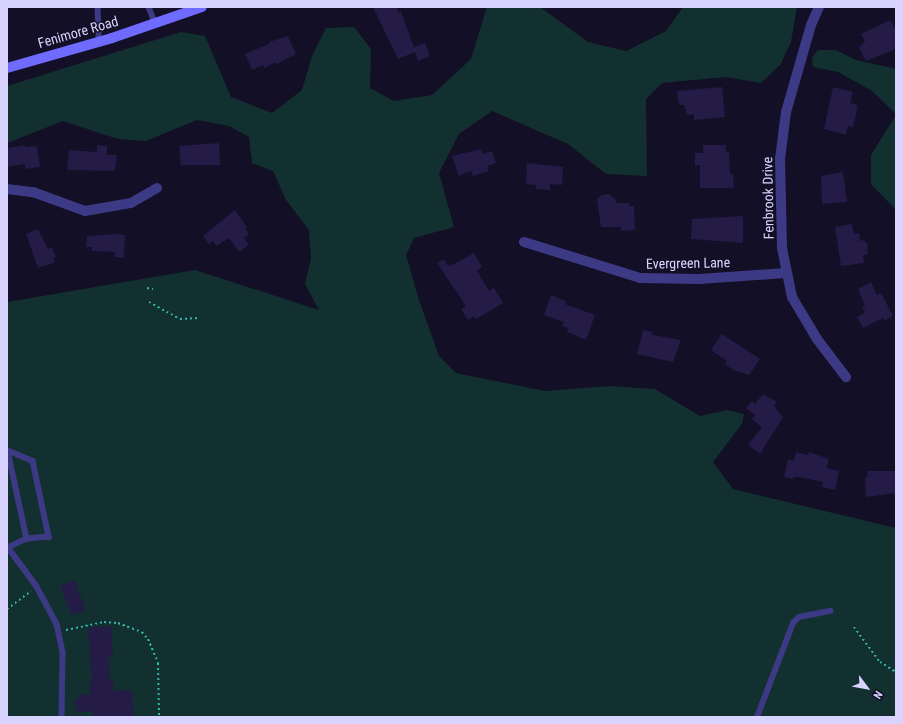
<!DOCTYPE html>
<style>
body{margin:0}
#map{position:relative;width:903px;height:724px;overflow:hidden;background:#130f26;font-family:"Roboto Condensed",sans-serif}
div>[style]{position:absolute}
.green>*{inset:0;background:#12302f}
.building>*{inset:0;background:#241b47;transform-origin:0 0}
.path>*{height:2px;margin-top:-1px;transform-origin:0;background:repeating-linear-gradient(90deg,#2fb8b0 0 2px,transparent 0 5px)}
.lane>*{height:5.5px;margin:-2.75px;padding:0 2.75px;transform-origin:2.75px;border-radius:2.75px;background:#3d3a85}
.street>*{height:10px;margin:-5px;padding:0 5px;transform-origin:5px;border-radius:5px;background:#3d3a85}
.secondary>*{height:10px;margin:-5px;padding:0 5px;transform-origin:5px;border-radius:5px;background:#6f6bff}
span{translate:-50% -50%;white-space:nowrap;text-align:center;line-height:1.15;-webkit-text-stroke:3px #130f26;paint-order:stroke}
.street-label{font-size:14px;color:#d9d4ff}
.frame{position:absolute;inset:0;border:8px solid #d9d4ff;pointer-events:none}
.north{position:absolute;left:847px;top:668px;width:40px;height:40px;-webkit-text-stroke:3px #130f26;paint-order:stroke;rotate:122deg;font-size:11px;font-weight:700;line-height:16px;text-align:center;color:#d9d4ff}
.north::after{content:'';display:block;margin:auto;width:14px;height:18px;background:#d9d4ff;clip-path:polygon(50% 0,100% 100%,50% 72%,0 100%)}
</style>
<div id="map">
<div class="green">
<div style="clip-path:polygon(487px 7px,540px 7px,588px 42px,626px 51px,666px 31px,683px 7px,797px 7px,791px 42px,780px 65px,761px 83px,726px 77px,662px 83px,646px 99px,647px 176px,606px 174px,568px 144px,492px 111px,459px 134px,439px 173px,454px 227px,414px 238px,406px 255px,419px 300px,439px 356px,456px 373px,545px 391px,609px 386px,655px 389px,700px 416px,727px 410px,744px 414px,742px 424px,713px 462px,733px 489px,896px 528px,896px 717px,7px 717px,7px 302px,195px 270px,319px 310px,305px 284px,311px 258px,309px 230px,286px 200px,273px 171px,252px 163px,249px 137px,229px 126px,197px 120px,146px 141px,118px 139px,63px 121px,7px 143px,7px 86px,181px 32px,205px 36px,231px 97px,272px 113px,302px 90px,312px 56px,326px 28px,354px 27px,371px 49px,370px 88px,394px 101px,432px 95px,471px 59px)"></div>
<div style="clip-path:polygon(818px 50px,836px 50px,856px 60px,896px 69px,896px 114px,872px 91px,838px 72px,813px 67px,812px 57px)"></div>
<div style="clip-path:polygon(896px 115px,896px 210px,871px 184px,871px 155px)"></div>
</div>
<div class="building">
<div style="clip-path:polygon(373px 7px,396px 7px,399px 13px,401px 12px,414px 47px,425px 43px,430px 56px,418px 61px,415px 52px,398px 59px)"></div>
<div style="clip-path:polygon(890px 20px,896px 31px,896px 49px,866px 61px,859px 47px,865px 41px,861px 34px)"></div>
<div style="clip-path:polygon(288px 36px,296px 54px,277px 64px,276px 62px,264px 68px,263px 65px,252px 70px,245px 54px,269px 44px,269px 42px)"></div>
<div style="clip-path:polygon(722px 87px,725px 117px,694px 120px,694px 114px,687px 115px,684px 105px,679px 105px,677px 91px)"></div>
<div style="clip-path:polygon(833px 87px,853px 92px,850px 103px,858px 105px,853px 127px,848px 126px,846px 135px,824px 129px)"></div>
<div style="clip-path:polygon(219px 143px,220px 165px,181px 165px,179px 146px)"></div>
<div style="clip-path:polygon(25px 145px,25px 147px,37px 146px,40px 167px,25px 169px,25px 164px,7px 167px,7px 148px)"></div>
<div style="clip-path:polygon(97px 145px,107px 146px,107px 155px,117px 155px,115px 171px,67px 170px,69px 150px,97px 152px)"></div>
<div style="clip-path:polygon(703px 145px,726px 145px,726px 152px,729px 152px,730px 174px,733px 174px,734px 188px,700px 188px,700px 165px,695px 165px,695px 153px,703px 153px)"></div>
<div style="clip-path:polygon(481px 149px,483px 154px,492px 151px,496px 163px,487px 166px,489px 171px,473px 176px,471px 171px,459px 176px,452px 156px)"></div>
<div style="clip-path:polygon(527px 163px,563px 167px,562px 185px,550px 184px,550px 190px,536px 189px,536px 185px,526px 184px)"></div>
<div style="clip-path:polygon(843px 172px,847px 202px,822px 204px,821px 176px)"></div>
<div style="clip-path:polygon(609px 194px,616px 200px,616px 203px,629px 203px,629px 206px,634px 206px,635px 230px,621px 231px,621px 227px,601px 227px,597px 199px,602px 195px)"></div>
<div style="clip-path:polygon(235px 210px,247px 227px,245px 228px,249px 234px,244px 238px,249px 245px,239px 252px,229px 238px,216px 246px,213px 241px,209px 244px,203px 236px)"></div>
<div style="clip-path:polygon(743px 216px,743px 243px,691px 239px,692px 219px)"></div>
<div style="clip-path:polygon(852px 224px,854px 234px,859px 233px,860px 241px,864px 240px,867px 244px,868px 254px,863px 255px,864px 263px,841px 266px,835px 227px)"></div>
<div style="clip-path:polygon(38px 229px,48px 249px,52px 247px,56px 257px,53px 258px,55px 262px,38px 268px,26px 234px)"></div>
<div style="clip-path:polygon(115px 234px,125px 235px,124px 258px,115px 257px,115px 252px,92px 251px,92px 247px,86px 247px,87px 236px)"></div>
<div style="clip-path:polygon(474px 253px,482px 267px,477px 271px,489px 291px,494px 288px,503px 303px,476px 319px,474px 316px,468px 320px,461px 309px,466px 306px,437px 263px,444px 259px,448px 266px,454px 264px)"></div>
<div style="clip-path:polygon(871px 282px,877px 295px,881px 293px,893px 316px,884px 321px,883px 318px,863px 328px,857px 317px,865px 313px,862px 308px,865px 306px,858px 289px)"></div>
<div style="clip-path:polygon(551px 295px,566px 301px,565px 304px,595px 315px,586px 340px,567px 332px,568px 328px,562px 326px,564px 322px,544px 315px)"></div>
<div style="clip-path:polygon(643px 330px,653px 332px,652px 335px,681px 340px,673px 362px,637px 354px)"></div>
<div style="clip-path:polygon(722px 334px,760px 359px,749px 375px,733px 370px,725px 364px,727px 361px,711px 350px)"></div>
<div style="clip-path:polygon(763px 394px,777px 402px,774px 406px,783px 417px,760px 454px,748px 445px,762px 427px,752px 419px,755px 415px,746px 408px,752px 401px,755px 404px)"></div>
<div style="clip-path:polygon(796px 452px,808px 455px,809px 452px,829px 459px,827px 468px,839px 471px,835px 490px,822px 487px,823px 482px,799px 477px,794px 477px,793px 479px,784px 477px,788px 459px,794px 461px)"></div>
<div style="clip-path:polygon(867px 471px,896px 471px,896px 493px,866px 497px,865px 477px,868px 477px)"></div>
<div style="left:74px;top:580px;width:32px;height:15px;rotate:68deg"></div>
<div style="clip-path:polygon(111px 626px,113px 657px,108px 658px,110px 680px,113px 680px,113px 691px,131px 690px,134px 717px,93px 717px,93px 712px,76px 711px,75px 699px,79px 699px,78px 695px,90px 694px,89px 683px,92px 682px,88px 628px)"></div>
</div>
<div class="path">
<div style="left:147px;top:288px;width:6px;rotate:9deg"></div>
<div style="left:149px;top:302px;width:35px;rotate:29deg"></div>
<div style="left:180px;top:319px;width:19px;rotate:-3deg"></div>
<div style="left:7px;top:609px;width:30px;rotate:-37deg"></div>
<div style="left:854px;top:627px;width:44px;rotate:53.4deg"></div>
<div style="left:880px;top:662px;width:19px;rotate:32deg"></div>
<div style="left:66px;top:630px;width:39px;rotate:-12deg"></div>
<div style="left:104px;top:622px;width:14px;rotate:4deg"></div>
<div style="left:118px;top:623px;width:26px;rotate:21deg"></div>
<div style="left:142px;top:632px;width:9px;rotate:49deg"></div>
<div style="left:148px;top:639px;width:26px;rotate:67deg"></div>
<div style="left:158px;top:663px;width:54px;rotate:88.9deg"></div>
</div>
<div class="lane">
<div style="left:98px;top:7px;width:34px;rotate:88deg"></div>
<div style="left:149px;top:7px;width:17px;rotate:69deg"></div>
<div style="left:7px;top:450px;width:28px;rotate:23deg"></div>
<div style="left:33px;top:461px;width:78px;rotate:78.1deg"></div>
<div style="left:49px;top:537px;width:22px;rotate:175deg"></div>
<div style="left:27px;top:539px;width:21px;rotate:155deg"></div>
<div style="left:8px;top:451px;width:90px;rotate:77.8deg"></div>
<div style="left:7px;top:546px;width:49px;rotate:53.4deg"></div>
<div style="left:36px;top:585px;width:44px;rotate:61.7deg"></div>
<div style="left:57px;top:624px;width:30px;rotate:78deg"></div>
<div style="left:63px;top:653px;width:64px;rotate:90.9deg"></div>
<div style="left:757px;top:717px;width:101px;rotate:-69deg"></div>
<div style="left:793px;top:623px;width:8px;rotate:-45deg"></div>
<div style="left:799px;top:617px;width:32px;rotate:-11deg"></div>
</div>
<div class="street">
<div style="left:819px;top:7px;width:20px;rotate:114deg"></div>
<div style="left:811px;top:25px;width:91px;rotate:106deg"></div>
<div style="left:786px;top:112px;width:47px;rotate:97.3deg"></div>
<div style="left:780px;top:159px;width:89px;rotate:88.7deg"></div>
<div style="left:782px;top:248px;width:50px;rotate:78.5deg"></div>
<div style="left:792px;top:297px;width:49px;rotate:59.2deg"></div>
<div style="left:817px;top:339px;width:48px;rotate:52.7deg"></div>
<div style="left:7px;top:189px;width:26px;rotate:7deg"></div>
<div style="left:33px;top:192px;width:55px;rotate:20.1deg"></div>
<div style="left:85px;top:211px;width:47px;rotate:-9.9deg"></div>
<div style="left:131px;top:203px;width:30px;rotate:-30deg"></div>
<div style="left:524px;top:242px;width:121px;rotate:17.2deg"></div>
<div style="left:640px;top:278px;width:59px;rotate:1deg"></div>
<div style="left:699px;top:279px;width:87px;rotate:-3.9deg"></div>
</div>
<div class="secondary">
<div style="left:7px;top:68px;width:109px;rotate:-15.9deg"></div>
<div style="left:112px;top:38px;width:95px;rotate:-19deg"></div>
</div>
<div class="street-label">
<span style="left:78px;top:32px;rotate:-16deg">Fenimore Road</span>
<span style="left:768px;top:198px;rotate:-91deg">Fenbrook Drive</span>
<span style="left:688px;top:263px;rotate:-1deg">Evergreen Lane</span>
</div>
<div class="frame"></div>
<div class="north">N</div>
</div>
